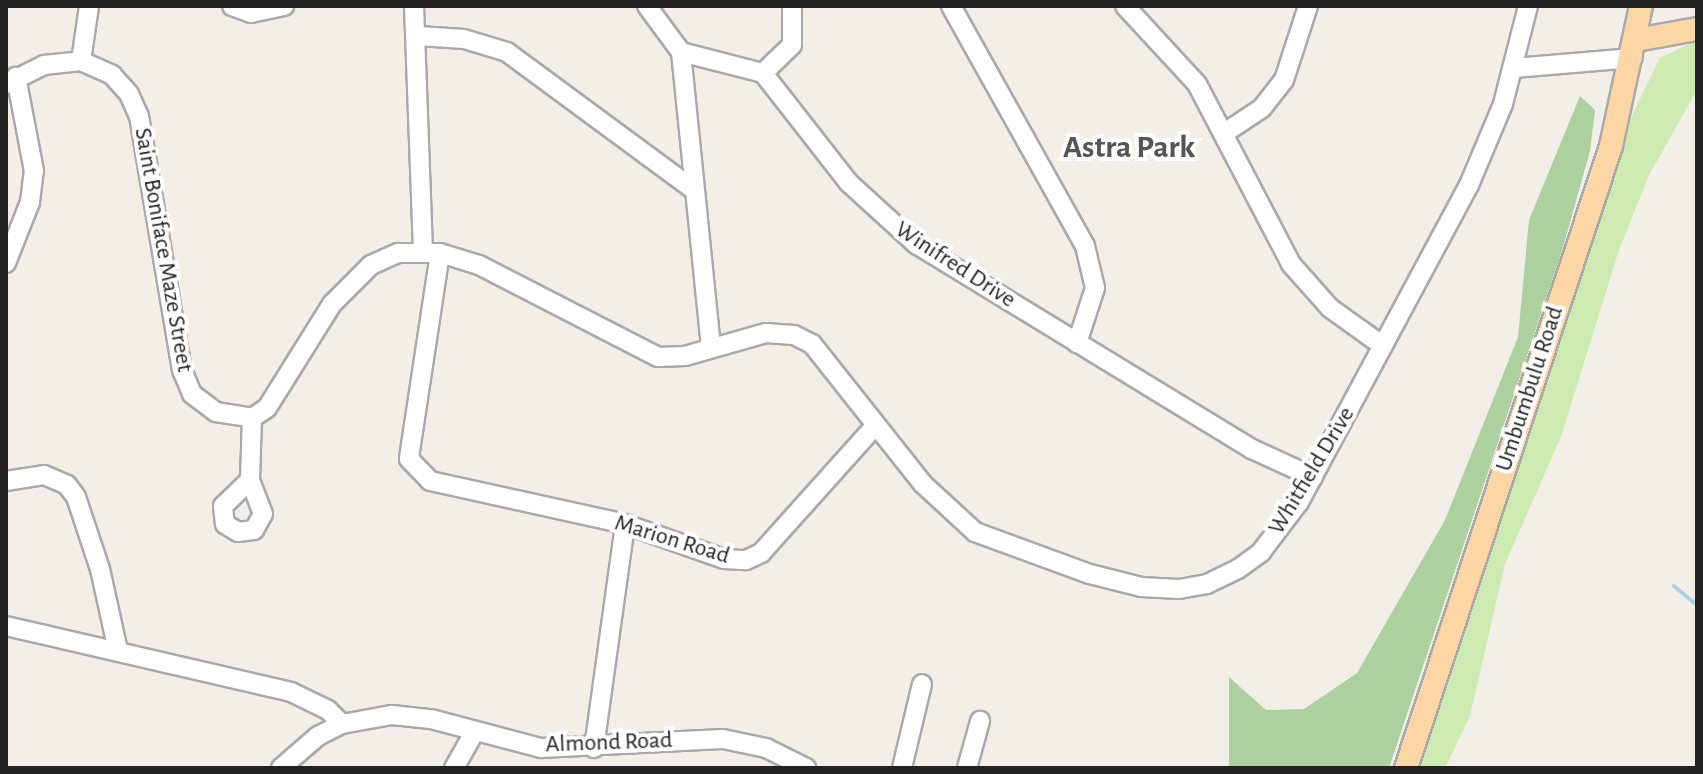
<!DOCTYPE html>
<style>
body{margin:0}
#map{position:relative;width:1703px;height:774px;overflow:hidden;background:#f2efe9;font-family:"Alegreya Sans",sans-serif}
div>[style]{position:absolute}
.grass>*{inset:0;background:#cdebb0}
.forest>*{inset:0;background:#add19e}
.stream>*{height:4px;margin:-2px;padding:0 2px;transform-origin:2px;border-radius:2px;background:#aad3df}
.roads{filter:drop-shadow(2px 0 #a9a9a9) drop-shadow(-2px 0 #a9a9a9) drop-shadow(0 2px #a9a9a9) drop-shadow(0 -2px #a9a9a9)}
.minor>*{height:18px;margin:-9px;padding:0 9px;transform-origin:9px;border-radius:9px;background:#fff}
.major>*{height:22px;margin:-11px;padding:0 11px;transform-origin:11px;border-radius:11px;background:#fcd6a4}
span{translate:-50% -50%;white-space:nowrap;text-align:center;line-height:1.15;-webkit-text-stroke:8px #fff;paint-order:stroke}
.street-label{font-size:24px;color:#222}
.district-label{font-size:32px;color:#555;font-weight:700}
.frame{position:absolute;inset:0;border:8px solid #222;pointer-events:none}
</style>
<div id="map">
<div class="grass">
<div style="clip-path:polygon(1697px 40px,1697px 90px,1649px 175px,1619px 250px,1561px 437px,1505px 564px,1470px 716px,1445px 768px,1416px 768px,1634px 111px,1660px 58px)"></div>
</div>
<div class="forest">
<div style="clip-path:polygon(1580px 96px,1595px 110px,1590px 151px,1562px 251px,1389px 768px,1229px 768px,1229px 677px,1266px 710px,1304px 709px,1357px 673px,1445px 520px,1518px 337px,1529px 220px)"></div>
</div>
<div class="stream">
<div style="left:1674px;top:586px;width:30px;rotate:40deg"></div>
</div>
<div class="roads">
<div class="minor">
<div style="left:232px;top:6px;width:20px;rotate:20deg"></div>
<div style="left:251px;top:13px;width:34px;rotate:-12deg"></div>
<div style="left:414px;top:6px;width:246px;rotate:87.9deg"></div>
<div style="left:647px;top:6px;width:57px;rotate:53.5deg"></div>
<div style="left:681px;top:52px;width:85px;rotate:14.4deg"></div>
<div style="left:763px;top:73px;width:140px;rotate:52deg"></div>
<div style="left:849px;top:183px;width:91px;rotate:42.3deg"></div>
<div style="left:916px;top:244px;width:394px;rotate:31.4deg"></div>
<div style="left:1252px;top:449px;width:67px;rotate:24.7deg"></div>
<div style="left:951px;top:6px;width:275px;rotate:60.8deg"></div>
<div style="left:1085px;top:246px;width:43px;rotate:76.6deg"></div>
<div style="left:1095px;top:288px;width:58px;rotate:108.1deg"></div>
<div style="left:1125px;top:6px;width:106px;rotate:47.3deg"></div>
<div style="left:1197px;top:84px;width:203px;rotate:62.4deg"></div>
<div style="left:1291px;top:264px;width:59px;rotate:48.4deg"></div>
<div style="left:1330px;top:308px;width:65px;rotate:35.6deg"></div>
<div style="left:419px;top:36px;width:45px;rotate:3.8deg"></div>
<div style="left:464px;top:39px;width:45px;rotate:16.8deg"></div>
<div style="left:507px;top:52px;width:231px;rotate:36.4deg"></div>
<div style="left:681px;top:52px;width:296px;rotate:84.2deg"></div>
<div style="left:81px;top:61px;width:56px;rotate:-81.7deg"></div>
<div style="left:1514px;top:68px;width:119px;rotate:-4.8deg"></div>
<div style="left:763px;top:73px;width:40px;rotate:-44deg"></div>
<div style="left:792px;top:45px;width:39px;rotate:-90deg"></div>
<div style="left:6px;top:84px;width:42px;rotate:-26.6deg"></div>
<div style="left:44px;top:65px;width:37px;rotate:-6deg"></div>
<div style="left:81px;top:61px;width:34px;rotate:24deg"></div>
<div style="left:112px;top:75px;width:25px;rotate:48deg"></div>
<div style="left:129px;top:94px;width:24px;rotate:66deg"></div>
<div style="left:139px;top:116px;width:258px;rotate:80.4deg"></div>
<div style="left:182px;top:370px;width:26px;rotate:67deg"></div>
<div style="left:192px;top:394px;width:30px;rotate:37deg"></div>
<div style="left:216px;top:412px;width:36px;rotate:9deg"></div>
<div style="left:252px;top:418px;width:18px;rotate:-34deg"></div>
<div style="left:267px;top:408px;width:123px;rotate:-58deg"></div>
<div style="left:332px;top:304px;width:55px;rotate:-45deg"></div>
<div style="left:371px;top:265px;width:30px;rotate:-24deg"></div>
<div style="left:398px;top:253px;width:42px"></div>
<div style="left:440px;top:253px;width:41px;rotate:17.1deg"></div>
<div style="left:479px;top:265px;width:201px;rotate:27.2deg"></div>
<div style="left:658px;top:357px;width:27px;rotate:-2deg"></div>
<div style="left:685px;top:356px;width:84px;rotate:-15.9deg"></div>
<div style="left:766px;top:333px;width:28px;rotate:4deg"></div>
<div style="left:794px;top:335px;width:20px;rotate:27deg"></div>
<div style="left:812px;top:344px;width:179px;rotate:51.6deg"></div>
<div style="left:923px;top:484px;width:71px;rotate:42.7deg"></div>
<div style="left:975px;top:532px;width:122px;rotate:20.1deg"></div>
<div style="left:1090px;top:574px;width:53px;rotate:14.3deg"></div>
<div style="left:1141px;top:587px;width:38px;rotate:3deg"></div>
<div style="left:1179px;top:589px;width:28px;rotate:-10deg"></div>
<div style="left:1207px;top:584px;width:34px;rotate:-26deg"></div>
<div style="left:1238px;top:569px;width:29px;rotate:-36deg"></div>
<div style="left:1261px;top:552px;width:63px;rotate:-52.8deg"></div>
<div style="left:1299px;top:502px;width:360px;rotate:-61.8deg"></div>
<div style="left:1469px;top:185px;width:88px;rotate:-67.2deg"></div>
<div style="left:1503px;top:104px;width:101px;rotate:-75.7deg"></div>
<div style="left:1226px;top:132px;width:43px;rotate:-33.7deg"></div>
<div style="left:1262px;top:108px;width:36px;rotate:-52deg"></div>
<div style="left:1284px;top:80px;width:78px;rotate:-72deg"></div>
<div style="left:440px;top:253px;width:208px;rotate:98.6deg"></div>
<div style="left:409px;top:459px;width:30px;rotate:46deg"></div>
<div style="left:430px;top:481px;width:200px;rotate:12.4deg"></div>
<div style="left:625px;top:524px;width:105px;rotate:19.5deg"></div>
<div style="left:724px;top:559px;width:22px;rotate:3deg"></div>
<div style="left:746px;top:560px;width:17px;rotate:-25deg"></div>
<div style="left:761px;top:553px;width:171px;rotate:-48.1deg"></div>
<div style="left:6px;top:263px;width:66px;rotate:-68.5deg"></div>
<div style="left:30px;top:202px;width:31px;rotate:-83deg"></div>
<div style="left:34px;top:171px;width:96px;rotate:-100.8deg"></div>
<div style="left:250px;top:480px;width:37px;rotate:136deg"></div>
<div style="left:223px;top:506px;width:18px;rotate:84deg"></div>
<div style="left:225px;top:524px;width:15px;rotate:32deg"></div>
<div style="left:238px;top:532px;width:16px;rotate:-7deg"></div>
<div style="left:254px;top:530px;width:18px;rotate:-61deg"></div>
<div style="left:263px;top:514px;width:36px;rotate:-111deg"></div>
<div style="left:250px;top:480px;width:62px;rotate:-88.2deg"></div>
<div style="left:6px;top:481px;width:38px;rotate:-9deg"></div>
<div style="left:44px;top:475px;width:25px;rotate:23deg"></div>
<div style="left:67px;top:485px;width:15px;rotate:53deg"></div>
<div style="left:76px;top:497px;width:76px;rotate:71.6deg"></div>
<div style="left:100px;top:569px;width:84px;rotate:77.6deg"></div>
<div style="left:6px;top:626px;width:293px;rotate:13deg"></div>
<div style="left:291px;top:692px;width:41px;rotate:25.9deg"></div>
<div style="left:328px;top:710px;width:20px;rotate:45deg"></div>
<div style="left:594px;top:748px;width:226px;rotate:-82.1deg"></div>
<div style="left:281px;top:768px;width:49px;rotate:-40.9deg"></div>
<div style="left:318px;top:736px;width:27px;rotate:-27deg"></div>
<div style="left:342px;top:724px;width:51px;rotate:-10.2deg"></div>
<div style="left:392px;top:715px;width:39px;rotate:6deg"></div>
<div style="left:431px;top:719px;width:114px;rotate:14.8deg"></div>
<div style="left:541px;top:748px;width:182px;rotate:-2.8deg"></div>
<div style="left:723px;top:739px;width:44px;rotate:11.8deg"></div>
<div style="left:766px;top:748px;width:45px;rotate:26.6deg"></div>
<div style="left:454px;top:768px;width:40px;rotate:-60.3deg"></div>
<div style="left:902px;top:768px;width:86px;rotate:-76.6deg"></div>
<div style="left:967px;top:768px;width:49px;rotate:-74.5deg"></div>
</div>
<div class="major">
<div style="left:1636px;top:40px;width:62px;rotate:-10.2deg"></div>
<div style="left:1406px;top:768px;width:655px;rotate:-71.76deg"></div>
<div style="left:1611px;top:146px;width:143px;rotate:-77.9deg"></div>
</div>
</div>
<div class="street-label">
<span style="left:163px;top:250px;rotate:80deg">Saint Boniface Maze Street</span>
<span style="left:955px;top:265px;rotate:33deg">Winifred Drive</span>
<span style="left:1530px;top:389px;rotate:-72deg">Umbumbulu Road</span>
<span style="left:1312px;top:471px;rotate:-59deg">Whitfield Drive</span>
<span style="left:672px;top:540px;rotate:17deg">Marion Road</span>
<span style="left:609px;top:743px;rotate:-2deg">Almond Road</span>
</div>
<div class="district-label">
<span style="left:1129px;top:147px">Astra Park</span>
</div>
<div class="frame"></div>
</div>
